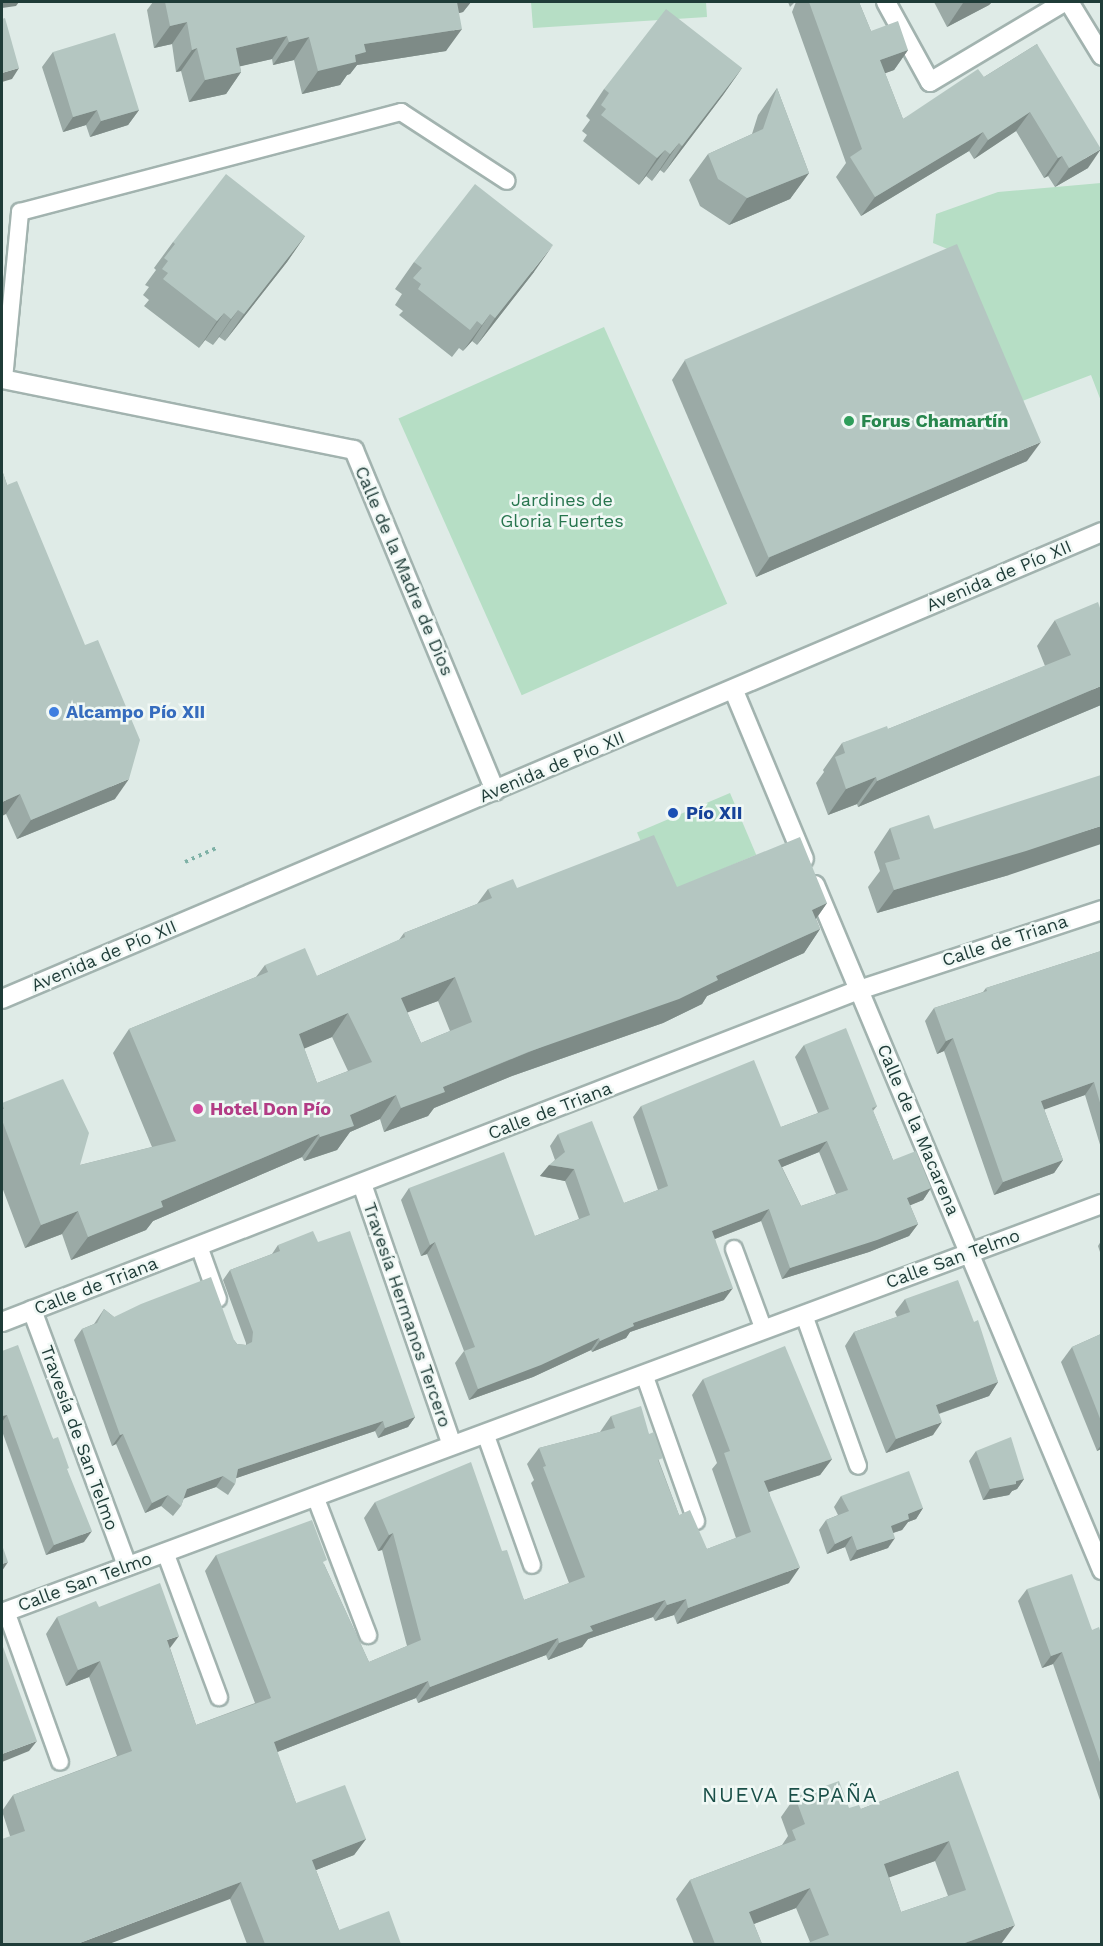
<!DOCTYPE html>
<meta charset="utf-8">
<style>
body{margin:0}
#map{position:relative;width:1103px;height:1946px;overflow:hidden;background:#dfebe7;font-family:"Work Sans",sans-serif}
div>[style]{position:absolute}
.green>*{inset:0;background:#b6dec5;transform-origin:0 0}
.path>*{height:4px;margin-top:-2px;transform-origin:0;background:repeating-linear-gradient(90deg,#7eb1a6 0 3px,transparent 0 7.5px)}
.roads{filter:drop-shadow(2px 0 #a2b3af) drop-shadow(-2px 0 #a2b3af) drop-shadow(0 2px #a2b3af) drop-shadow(0 -2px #a2b3af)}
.lane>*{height:16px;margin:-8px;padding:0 8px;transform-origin:8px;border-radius:8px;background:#fff}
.street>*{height:18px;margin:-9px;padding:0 9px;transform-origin:9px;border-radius:9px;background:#fff}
.secondary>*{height:18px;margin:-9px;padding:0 9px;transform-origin:9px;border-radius:9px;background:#fff}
.wall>*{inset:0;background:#9baaa6}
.shaded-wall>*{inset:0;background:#7e8b87}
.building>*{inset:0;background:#b4c6c1;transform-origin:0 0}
.dots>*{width:16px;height:16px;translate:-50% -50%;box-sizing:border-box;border:3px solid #f0f8f5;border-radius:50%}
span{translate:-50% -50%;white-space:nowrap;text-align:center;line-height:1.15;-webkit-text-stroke:5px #f0f8f5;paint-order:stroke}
.leisure-label{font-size:18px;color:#27864d;font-weight:700}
.left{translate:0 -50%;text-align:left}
.park-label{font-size:18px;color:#27754e}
.street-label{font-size:18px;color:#1f3c38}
.shop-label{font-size:18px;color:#366cbe;font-weight:700}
.transit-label{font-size:18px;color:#164399;font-weight:700}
.hotel-label{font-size:18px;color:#b23c85;font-weight:700}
.quarter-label{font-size:21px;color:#1a4f48;letter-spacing:1.5px}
.frame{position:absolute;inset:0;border:3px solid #1f3c38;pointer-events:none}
</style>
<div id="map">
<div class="green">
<div style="clip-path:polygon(531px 2px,706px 2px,707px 17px,533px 28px)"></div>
<div style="clip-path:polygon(1101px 183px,1101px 401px,1091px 375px,1017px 403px,950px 250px,933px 243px,936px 214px,998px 192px)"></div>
<div style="left:604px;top:327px;width:303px;height:225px;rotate:66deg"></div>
<div style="left:730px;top:793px;width:67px;height:101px;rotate:67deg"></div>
</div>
<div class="path">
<div style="left:185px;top:862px;width:35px;rotate:-24deg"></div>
</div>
<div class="roads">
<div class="lane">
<div style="left:4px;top:379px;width:168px;rotate:-84.5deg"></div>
<div style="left:20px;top:212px;width:394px;rotate:-14.7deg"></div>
<div style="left:401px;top:112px;width:126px;rotate:33.1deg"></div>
<div style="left:199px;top:1246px;width:56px;rotate:70.3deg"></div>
<div style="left:734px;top:1249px;width:86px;rotate:69.7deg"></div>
<div style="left:804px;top:1315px;width:160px;rotate:70.3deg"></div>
<div style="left:644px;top:1374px;width:156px;rotate:70.5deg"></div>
<div style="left:485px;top:1433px;width:140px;rotate:70.4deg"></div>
<div style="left:315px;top:1496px;width:149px;rotate:69.1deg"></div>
<div style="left:165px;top:1552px;width:155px;rotate:69.6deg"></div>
<div style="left:6px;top:1611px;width:160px;rotate:70.3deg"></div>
</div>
<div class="street">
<div style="left:886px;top:2px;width:91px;rotate:61.2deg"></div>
<div style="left:930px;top:82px;width:156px;rotate:-30.8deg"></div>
<div style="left:2px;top:379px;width:359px;rotate:11.4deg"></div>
<div style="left:354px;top:450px;width:369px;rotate:67.5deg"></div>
<div style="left:734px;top:691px;width:182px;rotate:67.4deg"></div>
<div style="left:815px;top:885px;width:743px;rotate:67.27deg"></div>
<div style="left:362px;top:1184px;width:276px;rotate:71deg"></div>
<div style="left:32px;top:1310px;width:273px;rotate:69.6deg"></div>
<div style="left:2px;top:1322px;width:919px;rotate:-21.18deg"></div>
<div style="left:859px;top:990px;width:256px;rotate:-18.2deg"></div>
<div style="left:2px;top:1613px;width:1174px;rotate:-20.4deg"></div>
</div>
<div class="secondary">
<div style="left:1069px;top:2px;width:63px;rotate:58.6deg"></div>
<div style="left:2px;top:999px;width:1195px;rotate:-23deg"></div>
</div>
</div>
<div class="wall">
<div style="clip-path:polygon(153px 2px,471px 2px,463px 12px,459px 13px,446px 51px,357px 65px,350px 74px,347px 75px,340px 85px,302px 94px,294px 60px,273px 65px,272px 59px,240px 66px,241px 72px,226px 94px,189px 102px,181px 71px,176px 72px,172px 44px,154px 48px,147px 10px)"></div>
<div style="clip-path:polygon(788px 2px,795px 2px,790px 7px)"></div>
<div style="clip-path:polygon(796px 2px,859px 2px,871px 31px,908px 50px,894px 70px,885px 73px,903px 119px,984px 77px,1037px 44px,1088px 168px,1055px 187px,1048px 176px,1044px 178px,1016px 131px,974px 159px,969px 151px,861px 216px,836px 177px,846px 163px,792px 12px)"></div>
<div style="clip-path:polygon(934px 2px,992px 2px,989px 5px,947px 27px)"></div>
<div style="clip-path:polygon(53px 52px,139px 110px,128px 125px,90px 137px,86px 125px,63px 132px,42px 67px)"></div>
<div style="clip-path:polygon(742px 68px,723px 95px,664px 173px,660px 170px,652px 181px,646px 176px,639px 185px,583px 141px,587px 135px,582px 131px,590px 120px,586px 116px,604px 89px)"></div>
<div style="clip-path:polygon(777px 88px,809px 173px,790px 199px,729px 225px,700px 206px,689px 180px,708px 154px,752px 134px,758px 115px)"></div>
<div style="clip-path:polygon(305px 236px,287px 262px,225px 341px,219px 337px,213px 345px,205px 340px,199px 348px,144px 306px,149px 300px,143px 295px,149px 287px,145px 285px,156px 270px,154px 268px,173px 242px)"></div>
<div style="clip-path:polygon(414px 262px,534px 272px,477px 345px,472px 341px,463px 351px,459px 348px,452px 357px,399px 315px,403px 311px,395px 305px,402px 294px,395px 289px)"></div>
<div style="clip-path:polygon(685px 360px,1027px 461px,756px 577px,672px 380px)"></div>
<div style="clip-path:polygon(2px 470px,115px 799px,17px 839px,6px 814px)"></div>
<div style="clip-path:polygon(1055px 620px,1101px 705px,858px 807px,857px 804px,828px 815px,816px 783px,824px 772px,823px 770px,842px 743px,888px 729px,1045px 666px,1037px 646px)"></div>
<div style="clip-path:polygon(890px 828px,934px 829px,1009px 875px,877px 913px,868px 887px,880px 871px,874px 852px)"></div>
<div style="clip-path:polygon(evenodd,677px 887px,827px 903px,816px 919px,820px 929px,804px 953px,707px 996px,702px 1004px,663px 1023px,512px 1076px,434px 1108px,428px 1116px,384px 1132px,380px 1119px,350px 1132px,337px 1150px,304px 1161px,302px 1157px,153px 1221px,146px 1230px,71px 1260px,62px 1234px,25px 1248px,2px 1187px,2px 1103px,80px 1165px,152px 1147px,113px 1053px,129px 1029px,256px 977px,265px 965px,317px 976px,399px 940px,404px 933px,477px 904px,488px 889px,517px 888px,677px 887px,438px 1001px,450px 1031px,421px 1043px,407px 1012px,438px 1001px,677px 887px,332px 1037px,348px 1071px,317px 1083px,304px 1048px,332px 1037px)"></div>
<div style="clip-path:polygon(1101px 951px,1101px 1148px,1085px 1095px,1044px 1109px,1063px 1160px,1054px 1173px,994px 1195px,944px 1051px,937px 1054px,925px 1021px,934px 1008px,983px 992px,986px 988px)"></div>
<div style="clip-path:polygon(evenodd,804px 1045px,877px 1106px,873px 1111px,893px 1160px,931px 1188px,923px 1200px,910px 1205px,918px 1224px,909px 1236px,869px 1252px,782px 1279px,761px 1221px,715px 1239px,724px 1300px,630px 1332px,626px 1338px,592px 1352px,591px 1350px,533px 1377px,469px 1400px,455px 1363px,464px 1351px,427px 1254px,421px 1256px,401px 1200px,409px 1188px,535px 1236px,579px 1219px,565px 1181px,540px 1176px,555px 1160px,550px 1146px,558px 1134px,624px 1203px,658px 1190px,633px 1117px,641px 1106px,781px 1127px,818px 1113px,795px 1057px,804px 1045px,819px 1152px,836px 1194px,801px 1206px,782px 1167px,819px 1152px)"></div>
<div style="clip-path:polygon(1101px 1241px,1101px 1255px,1098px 1246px)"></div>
<div style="clip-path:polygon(318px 1242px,415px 1417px,408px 1427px,378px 1438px,375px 1431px,236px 1478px,235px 1484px,228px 1495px,216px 1487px,184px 1498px,181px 1506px,173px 1516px,161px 1506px,145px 1513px,116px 1444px,112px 1446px,74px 1340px,82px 1329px,94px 1324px,104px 1309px,114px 1317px,234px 1340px,237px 1344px,246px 1345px,246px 1343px,223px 1280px,230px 1270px,272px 1254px,278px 1245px)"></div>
<div style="clip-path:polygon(905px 1299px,974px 1322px,998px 1382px,989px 1396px,939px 1414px,933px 1435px,886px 1453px,845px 1346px,854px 1332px,897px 1317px,895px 1312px)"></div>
<div style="clip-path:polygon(1101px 1334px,1101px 1449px,1097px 1451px,1061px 1362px,1072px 1347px)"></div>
<div style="clip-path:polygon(2px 1351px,53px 1439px,67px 1470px,84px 1542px,46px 1555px,2px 1431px)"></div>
<div style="clip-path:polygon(703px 1379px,832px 1459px,820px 1475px,769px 1492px,789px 1583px,677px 1624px,674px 1615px,655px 1621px,653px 1617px,588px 1639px,582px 1647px,548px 1660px,546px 1655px,418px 1703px,416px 1698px,277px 1752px,296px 1803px,366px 1839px,354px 1855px,316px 1870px,339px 1930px,401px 1944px,247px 1944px,230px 1899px,10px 1836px,2px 1811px,13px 1795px,117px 1756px,89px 1677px,66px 1686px,46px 1634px,57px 1617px,99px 1607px,170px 1648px,196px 1725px,255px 1703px,205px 1571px,216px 1555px,324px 1564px,369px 1662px,407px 1646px,382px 1550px,378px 1551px,364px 1518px,375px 1502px,502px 1551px,524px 1600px,569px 1583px,531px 1483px,534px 1480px,527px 1464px,539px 1448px,600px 1432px,611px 1416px,649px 1434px,679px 1515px,707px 1549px,736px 1538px,712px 1469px,717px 1463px,692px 1395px)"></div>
<div style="clip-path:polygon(976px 1451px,1024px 1479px,1017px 1489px,1012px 1491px,1009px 1495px,983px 1500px,969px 1461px)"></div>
<div style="clip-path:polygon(841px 1496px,923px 1508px,916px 1519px,908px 1522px,902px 1530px,893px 1533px,888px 1548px,850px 1561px,845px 1547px,827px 1554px,819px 1530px,826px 1520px,838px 1515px,834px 1507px)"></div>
<div style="clip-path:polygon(1027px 1589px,1092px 1630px,1101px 1634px,1101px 1803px,1053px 1664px,1042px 1668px,1018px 1601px)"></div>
<div style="clip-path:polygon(evenodd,958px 1771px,1001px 1944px,810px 1942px,796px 1908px,754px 1924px,762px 1944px,694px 1944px,676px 1899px,690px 1880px,782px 1845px,788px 1836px,781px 1817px,795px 1797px,849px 1808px,861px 1809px,958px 1771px,935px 1861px,948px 1896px,901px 1912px,889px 1877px,935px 1861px)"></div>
</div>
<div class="shaded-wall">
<div style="clip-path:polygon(2px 2px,19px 2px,16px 6px,2px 8px)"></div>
<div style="clip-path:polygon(452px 2px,471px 2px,463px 12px,440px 18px)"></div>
<div style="clip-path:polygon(967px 2px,992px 2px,989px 5px,947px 27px,963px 3px)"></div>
<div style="clip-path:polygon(187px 22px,172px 44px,154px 48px,170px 26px)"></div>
<div style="clip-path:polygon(462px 29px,446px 51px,357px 65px,350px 74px,347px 75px,340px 85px,302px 94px,318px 71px,364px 44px)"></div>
<div style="clip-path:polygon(287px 36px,272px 59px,220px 71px,236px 48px)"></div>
<div style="clip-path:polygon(309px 37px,294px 60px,273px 65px,289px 42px)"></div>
<div style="clip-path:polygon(197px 48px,181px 71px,176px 72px,192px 50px)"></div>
<div style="clip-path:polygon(908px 50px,894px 70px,867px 80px,880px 60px)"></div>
<div style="clip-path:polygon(19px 68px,12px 79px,2px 82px,2px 73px)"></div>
<div style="clip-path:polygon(742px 68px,723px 95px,664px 173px,682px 146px)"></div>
<div style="clip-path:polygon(241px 72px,226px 94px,189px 102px,205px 80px)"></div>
<div style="clip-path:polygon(97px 110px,86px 125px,63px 132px,73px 117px)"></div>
<div style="clip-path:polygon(139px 110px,128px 125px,90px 137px,101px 121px)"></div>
<div style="clip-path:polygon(1030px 112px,1016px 131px,974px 159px,988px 140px)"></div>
<div style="clip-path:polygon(983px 132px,969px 151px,861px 216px,875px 197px)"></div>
<div style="clip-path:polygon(679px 143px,660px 170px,652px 181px,670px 154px)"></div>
<div style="clip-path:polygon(1101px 149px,1088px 168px,1055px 187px,1069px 168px)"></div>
<div style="clip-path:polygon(665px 150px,646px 176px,639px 185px,657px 158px)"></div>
<div style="clip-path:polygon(1062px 156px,1048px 176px,1044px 178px,1058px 158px)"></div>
<div style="clip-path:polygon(809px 173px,790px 199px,729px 225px,747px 198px)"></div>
<div style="clip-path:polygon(305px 236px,287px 262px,225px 341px,244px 314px)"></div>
<div style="clip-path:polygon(553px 245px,534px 272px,477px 345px,495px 318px)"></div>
<div style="clip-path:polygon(238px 310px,219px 337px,213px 345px,231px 319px)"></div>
<div style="clip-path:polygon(224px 313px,205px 340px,199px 348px,217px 321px)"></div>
<div style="clip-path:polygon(490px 314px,472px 341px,463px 351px,482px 325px)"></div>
<div style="clip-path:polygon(1041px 442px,1027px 461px,756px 577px,770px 557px)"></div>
<div style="clip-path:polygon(1101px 686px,1101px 705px,858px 807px,877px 781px)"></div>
<div style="clip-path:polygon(876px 777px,857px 804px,828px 815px,846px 789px)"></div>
<div style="clip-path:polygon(129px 779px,115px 799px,17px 839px,31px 820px)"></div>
<div style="clip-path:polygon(20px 794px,6px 814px,2px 816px,2px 802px)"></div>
<div style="clip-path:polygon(1101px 826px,1101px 844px,1009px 875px,877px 913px,894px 890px)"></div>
<div style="clip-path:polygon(827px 903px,810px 927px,812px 910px)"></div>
<div style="clip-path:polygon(820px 929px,804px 953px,707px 996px,702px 1004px,663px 1023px,512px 1076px,434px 1108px,428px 1116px,384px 1132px,401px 1108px,443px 1087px,716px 976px)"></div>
<div style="clip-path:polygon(455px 977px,438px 1001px,385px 1021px,401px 998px)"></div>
<div style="clip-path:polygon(348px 1013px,332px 1037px,282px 1058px,299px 1034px)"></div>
<div style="clip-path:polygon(953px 1038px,944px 1051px,937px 1054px,946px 1041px)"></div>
<div style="clip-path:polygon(1094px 1082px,1085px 1095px,1032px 1114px,1041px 1101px)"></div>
<div style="clip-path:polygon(396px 1095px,380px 1119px,350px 1132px,337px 1150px,304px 1161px,320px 1137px,350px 1115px)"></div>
<div style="clip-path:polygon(319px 1134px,302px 1157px,153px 1221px,146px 1230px,71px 1260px,88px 1237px,161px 1201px)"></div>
<div style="clip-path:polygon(827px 1141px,819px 1152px,770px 1172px,778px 1160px)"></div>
<div style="clip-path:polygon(1063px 1160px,1054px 1173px,994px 1195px,1003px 1182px)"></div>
<div style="clip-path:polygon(549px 1165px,574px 1169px,565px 1181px,540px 1176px)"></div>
<div style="clip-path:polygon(931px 1188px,923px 1200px,899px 1210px,907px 1198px)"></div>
<div style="clip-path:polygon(769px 1209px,761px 1221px,704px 1243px,712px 1231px)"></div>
<div style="clip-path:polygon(78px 1211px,62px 1234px,25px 1248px,41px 1225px)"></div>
<div style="clip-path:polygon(918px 1224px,909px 1236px,869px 1252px,782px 1279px,790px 1268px)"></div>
<div style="clip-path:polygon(435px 1242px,427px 1254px,421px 1256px,430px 1245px)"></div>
<div style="clip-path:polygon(733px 1288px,724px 1300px,630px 1332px,626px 1338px,592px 1352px,600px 1341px,633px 1323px)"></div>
<div style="clip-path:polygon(599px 1338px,591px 1350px,533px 1377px,469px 1400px,478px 1389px)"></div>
<div style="clip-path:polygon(998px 1382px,989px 1396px,926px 1418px,936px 1405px)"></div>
<div style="clip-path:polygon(7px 1415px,2px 1422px,2px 1416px)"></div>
<div style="clip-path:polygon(415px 1417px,408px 1427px,378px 1438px,385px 1428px)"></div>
<div style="clip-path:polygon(383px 1421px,375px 1431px,231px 1480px,238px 1469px)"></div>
<div style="clip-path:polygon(942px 1422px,933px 1435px,886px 1453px,896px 1439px)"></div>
<div style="clip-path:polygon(123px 1434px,116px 1444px,112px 1446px,120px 1435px)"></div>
<div style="clip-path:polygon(1101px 1445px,1101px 1449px,1097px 1451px)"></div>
<div style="clip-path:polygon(832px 1459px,820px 1475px,753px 1497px,764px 1481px)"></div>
<div style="clip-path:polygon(223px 1476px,216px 1487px,180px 1500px,187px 1489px)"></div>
<div style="clip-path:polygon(1024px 1479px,1017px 1489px,1012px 1491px,1009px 1495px,983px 1500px,990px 1489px)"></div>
<div style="clip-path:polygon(168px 1495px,161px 1506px,145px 1513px,152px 1503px)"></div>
<div style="clip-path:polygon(923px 1508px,916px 1519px,908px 1522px,902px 1530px,883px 1536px,891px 1526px,908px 1514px)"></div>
<div style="clip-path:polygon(92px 1531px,84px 1542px,46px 1555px,54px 1545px)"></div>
<div style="clip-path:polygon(393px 1533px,382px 1550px,378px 1551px,389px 1535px)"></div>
<div style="clip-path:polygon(852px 1536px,845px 1547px,827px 1554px,835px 1544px)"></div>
<div style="clip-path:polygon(895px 1538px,888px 1548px,850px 1561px,857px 1550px)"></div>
<div style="clip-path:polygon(8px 1562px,2px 1571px,2px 1564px)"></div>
<div style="clip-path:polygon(800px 1567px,789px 1583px,677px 1624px,688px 1608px)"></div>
<div style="clip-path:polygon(686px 1599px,674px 1615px,655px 1621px,667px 1605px)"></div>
<div style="clip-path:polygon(665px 1600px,653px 1617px,588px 1639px,582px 1647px,548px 1660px,559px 1643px,590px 1626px)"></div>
<div style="clip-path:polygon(179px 1636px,167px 1652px,167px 1640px)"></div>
<div style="clip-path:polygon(558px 1638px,546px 1655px,418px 1703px,430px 1687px)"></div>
<div style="clip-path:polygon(1062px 1652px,1053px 1664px,1042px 1668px,1051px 1656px)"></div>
<div style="clip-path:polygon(100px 1661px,89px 1677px,66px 1686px,78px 1670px)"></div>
<div style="clip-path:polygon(428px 1681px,416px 1698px,262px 1758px,274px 1742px)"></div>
<div style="clip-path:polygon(37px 1741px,29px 1751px,2px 1762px,2px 1754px)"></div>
<div style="clip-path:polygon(366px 1839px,354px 1855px,301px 1876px,312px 1860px)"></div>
<div style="clip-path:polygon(949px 1841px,935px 1861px,871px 1884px,884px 1864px)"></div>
<div style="clip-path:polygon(241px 1882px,230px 1899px,109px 1944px,77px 1944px)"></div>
<div style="clip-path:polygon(810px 1888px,796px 1908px,735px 1931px,749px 1912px)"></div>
<div style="clip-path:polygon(1015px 1925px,1001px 1944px,962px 1944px)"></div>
</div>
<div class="building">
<div style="clip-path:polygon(165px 2px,457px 2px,462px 29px,364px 44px,366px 52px,355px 55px,356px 62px,318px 71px,309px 37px,289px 42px,287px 36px,236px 48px,241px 72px,205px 80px,197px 48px,192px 50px,187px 22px,170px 26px)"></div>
<div style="clip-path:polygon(809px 2px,859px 2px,871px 31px,898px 21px,908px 50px,880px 60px,903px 119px,978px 69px,984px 77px,1037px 44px,1101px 149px,1069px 168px,1062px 156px,1058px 158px,1030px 112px,988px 140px,983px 132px,875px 197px,850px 157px,862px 149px)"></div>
<div style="clip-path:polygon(666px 9px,742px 68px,682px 146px,679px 143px,670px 154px,665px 150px,657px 158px,601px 115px,606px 109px,601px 105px,609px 93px,604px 89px)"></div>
<div style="clip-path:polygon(5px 18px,19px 68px,2px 73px,2px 19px)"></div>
<div style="clip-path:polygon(115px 33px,139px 110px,101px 121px,97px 110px,73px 117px,53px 52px)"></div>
<div style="clip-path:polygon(777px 88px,809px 173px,747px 198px,718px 179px,708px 154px,763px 129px)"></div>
<div style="clip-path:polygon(226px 174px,305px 236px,244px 314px,238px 310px,231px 319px,224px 313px,217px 321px,163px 279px,168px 273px,162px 269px,168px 261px,164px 258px,175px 244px,173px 242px)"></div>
<div style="clip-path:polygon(475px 184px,553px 245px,495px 318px,490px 314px,482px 325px,477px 321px,470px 330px,418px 289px,421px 284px,413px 278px,422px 268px,414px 262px)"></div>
<div style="left:957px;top:244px;width:215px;height:296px;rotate:67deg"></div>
<div style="clip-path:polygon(2px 470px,7px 485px,17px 481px,85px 645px,98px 640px,140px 740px,129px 779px,31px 820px,20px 794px,2px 802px)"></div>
<div style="clip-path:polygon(1098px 602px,1101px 611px,1101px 686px,877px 781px,876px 777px,846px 789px,835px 757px,845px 753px,842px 743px,887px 726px,888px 729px,1071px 655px,1055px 620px)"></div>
<div style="clip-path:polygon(1101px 775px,1101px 826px,1026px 851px,894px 890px,885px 863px,900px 859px,890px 828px,929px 815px,934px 829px)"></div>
<div style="clip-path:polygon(evenodd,654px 835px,677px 887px,800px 837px,827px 903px,812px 910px,820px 929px,716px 976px,718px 980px,679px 999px,528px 1052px,443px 1087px,445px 1092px,401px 1108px,396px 1095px,350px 1115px,354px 1126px,320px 1137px,319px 1134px,161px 1201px,163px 1207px,88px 1237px,78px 1211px,41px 1225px,2px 1120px,2px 1109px,4px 1109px,2px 1103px,63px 1079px,89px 1133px,80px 1165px,176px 1141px,129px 1029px,268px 972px,265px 965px,305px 948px,317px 976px,405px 937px,404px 933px,492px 898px,488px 889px,513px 879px,517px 888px,654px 835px,455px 977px,472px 1022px,421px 1043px,401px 998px,455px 977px,654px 835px,348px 1013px,372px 1062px,317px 1083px,299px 1034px,348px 1013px)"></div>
<div style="clip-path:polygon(1101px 951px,1101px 1106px,1094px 1082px,1041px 1101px,1063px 1160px,1003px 1182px,953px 1038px,946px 1041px,934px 1008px,987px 991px,986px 988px)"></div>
<div style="clip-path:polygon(evenodd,846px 1028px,877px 1106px,872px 1108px,893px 1160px,916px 1151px,931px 1188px,907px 1198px,918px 1224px,877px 1240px,790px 1268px,769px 1209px,712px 1231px,733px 1288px,633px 1323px,634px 1326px,600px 1341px,599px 1338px,541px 1365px,478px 1389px,464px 1351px,475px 1347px,435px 1242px,430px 1245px,409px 1188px,504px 1152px,535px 1236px,590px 1215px,574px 1169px,549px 1165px,565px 1152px,558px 1134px,592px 1121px,624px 1203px,668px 1186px,641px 1106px,754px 1060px,781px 1127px,829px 1109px,804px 1045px,846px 1028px,827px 1141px,848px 1190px,801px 1206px,778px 1160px,827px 1141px)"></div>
<div style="clip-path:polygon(313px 1231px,318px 1242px,350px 1231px,415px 1417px,385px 1428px,383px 1421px,238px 1469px,235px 1484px,223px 1476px,187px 1489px,181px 1506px,168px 1495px,152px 1503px,123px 1434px,120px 1435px,82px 1329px,97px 1323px,104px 1309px,114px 1317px,141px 1304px,211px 1277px,234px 1340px,237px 1344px,246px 1345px,252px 1342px,253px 1332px,230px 1270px,280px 1251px,278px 1245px)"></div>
<div style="clip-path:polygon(958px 1280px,974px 1322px,978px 1320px,998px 1382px,936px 1405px,942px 1422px,896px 1439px,854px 1332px,910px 1312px,905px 1299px)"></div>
<div style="clip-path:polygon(1101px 1334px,1101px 1421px,1072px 1347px)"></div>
<div style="clip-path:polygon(18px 1345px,53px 1439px,58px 1437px,69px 1468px,67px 1469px,92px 1531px,54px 1545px,7px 1415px,2px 1416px,2px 1351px)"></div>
<div style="clip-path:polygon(785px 1346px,832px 1459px,764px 1481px,800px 1567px,688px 1608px,686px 1599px,667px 1605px,665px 1600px,590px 1626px,593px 1631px,559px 1643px,558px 1638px,430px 1687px,428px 1681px,274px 1742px,296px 1803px,345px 1785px,366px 1839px,312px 1860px,339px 1930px,389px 1911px,401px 1944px,265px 1944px,241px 1882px,77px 1944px,2px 1944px,2px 1839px,25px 1831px,13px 1795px,132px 1751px,100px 1661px,78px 1670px,57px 1617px,96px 1601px,99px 1607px,160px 1583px,179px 1636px,167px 1640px,196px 1725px,271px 1698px,216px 1555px,312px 1520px,327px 1560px,323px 1562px,369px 1662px,421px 1640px,393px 1533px,389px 1535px,375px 1502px,471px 1462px,502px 1551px,507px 1550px,524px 1600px,585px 1577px,543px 1467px,546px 1466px,539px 1448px,615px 1428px,611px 1416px,641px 1406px,649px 1434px,654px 1432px,663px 1458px,658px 1460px,679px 1515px,690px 1510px,707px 1549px,751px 1532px,724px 1453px,730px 1451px,703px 1379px)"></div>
<div style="clip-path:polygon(1011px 1437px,1024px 1479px,1016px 1481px,1016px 1484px,990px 1489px,976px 1451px)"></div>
<div style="clip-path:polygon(909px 1471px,923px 1508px,908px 1514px,909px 1519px,891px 1526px,895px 1538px,857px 1550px,852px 1536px,835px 1544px,826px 1520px,849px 1511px,841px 1496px)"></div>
<div style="clip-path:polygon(2px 1545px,8px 1562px,2px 1564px)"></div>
<div style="clip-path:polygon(1072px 1574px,1092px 1630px,1099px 1627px,1101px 1634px,1101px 1765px,1062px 1652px,1051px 1656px,1027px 1589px)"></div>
<div style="clip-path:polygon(2px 1644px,37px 1741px,2px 1754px)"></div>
<div style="clip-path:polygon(evenodd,958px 1771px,1015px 1925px,962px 1944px,805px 1944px,829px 1935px,810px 1888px,749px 1912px,762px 1944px,715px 1944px,690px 1880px,796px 1840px,792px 1830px,805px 1824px,795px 1797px,839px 1781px,849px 1808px,859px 1805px,861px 1809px,958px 1771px,949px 1841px,966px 1890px,901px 1912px,884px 1864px,949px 1841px)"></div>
</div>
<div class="dots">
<div style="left:849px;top:421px;background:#2e9e5b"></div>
<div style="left:54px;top:712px;background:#3f7fe0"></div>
<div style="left:673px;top:813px;background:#1a4fb4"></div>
<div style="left:198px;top:1109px;background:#d1479c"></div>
</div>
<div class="leisure-label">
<span class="left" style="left:861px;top:421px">Forus Chamartín</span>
</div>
<div class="park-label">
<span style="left:562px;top:511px">Jardines de<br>Gloria Fuertes</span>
</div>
<div class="street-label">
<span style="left:404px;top:571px;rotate:67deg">Calle de la Madre de Dios</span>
<span style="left:999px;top:576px;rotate:-23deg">Avenida de Pío XII</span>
<span style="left:552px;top:767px;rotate:-23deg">Avenida de Pío XII</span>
<span style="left:1005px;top:941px;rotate:-18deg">Calle de Triana</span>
<span style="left:104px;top:956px;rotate:-23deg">Avenida de Pío XII</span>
<span style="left:550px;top:1111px;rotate:-21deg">Calle de Triana</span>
<span style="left:918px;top:1130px;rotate:67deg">Calle de la Macarena</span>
<span style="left:953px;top:1259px;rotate:-20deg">Calle San Telmo</span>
<span style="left:96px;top:1286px;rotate:-21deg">Calle de Triana</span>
<span style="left:407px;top:1315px;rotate:71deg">Travesía Hermanos Tercero</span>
<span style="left:79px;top:1438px;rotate:70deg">Travesía de San Telmo</span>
<span style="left:85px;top:1582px;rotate:-20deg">Calle San Telmo</span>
</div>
<div class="shop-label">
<span class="left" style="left:66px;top:712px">Alcampo Pío XII</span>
</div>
<div class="transit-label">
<span class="left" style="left:686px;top:813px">Pío XII</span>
</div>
<div class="hotel-label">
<span class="left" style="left:210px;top:1109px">Hotel Don Pío</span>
</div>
<div class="quarter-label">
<span style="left:790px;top:1795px">NUEVA ESPAÑA</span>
</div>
<div class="frame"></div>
</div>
